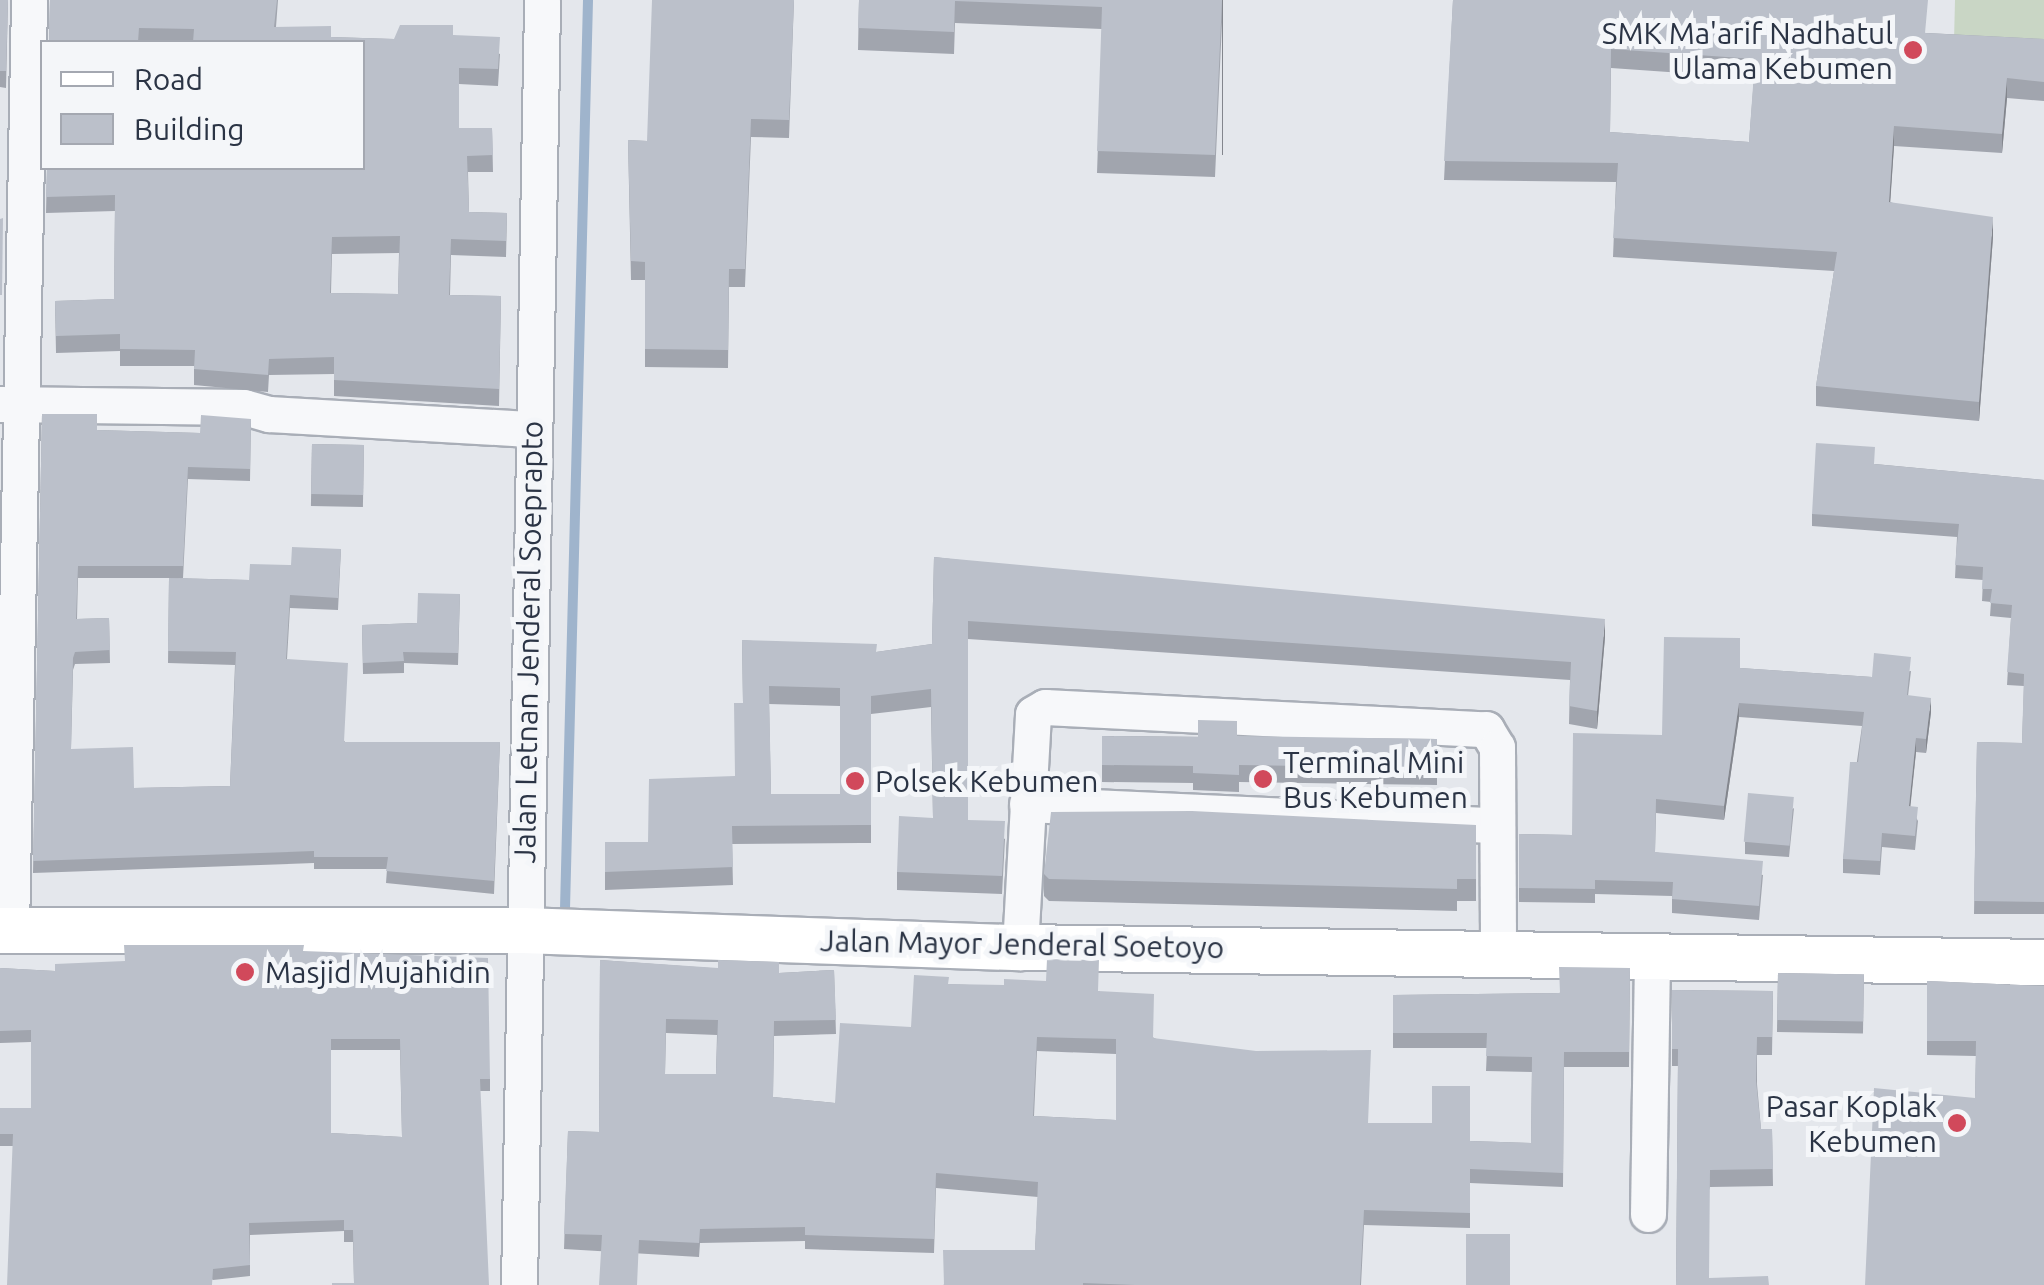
<!DOCTYPE html>
<style>
body{margin:0}
#map{position:relative;width:2044px;height:1285px;overflow:hidden;background:#e4e7ec;font-family:Ubuntu,sans-serif}
div>[style]{position:absolute}
.green>*{inset:0;background:#c9d6c5}
.stream>*{height:10px;margin:-5px;padding:0 5px;transform-origin:5px;border-radius:5px;background:#9fb4cc}
.roads{filter:drop-shadow(2px 0 #a9aeb7) drop-shadow(-2px 0 #a9aeb7) drop-shadow(0 2px #a9aeb7) drop-shadow(0 -2px #a9aeb7)}
.minor>*{height:35px;margin:-17.5px;padding:0 17.5px;transform-origin:17.5px;border-radius:17.5px;background:#f7f8fa}
.major>*{height:45px;margin:-22.5px;padding:0 22.5px;transform-origin:22.5px;border-radius:22.5px;background:#fff}
.wall>*{inset:0;background:#a1a5ae;transform-origin:0 0}
.shaded-wall>*{inset:0;background:#83868d;transform-origin:0 0}
.building>*{inset:0;background:#bbc0ca;transform-origin:0 0}
.dots>*{width:28px;height:28px;translate:-50% -50%;box-sizing:border-box;border:5px solid #f4f6f9;border-radius:50%}
span{translate:-50% -50%;white-space:nowrap;text-align:center;line-height:1.15;-webkit-text-stroke:10px #f4f6f9;paint-order:stroke}
.poi-label{font-size:30px;color:#2b3445}
.right{translate:-100% -50%;text-align:right}
.left{translate:0 -50%;text-align:left}
.street-label{font-size:30px;color:#2b3445}
.legend{position:absolute;left:40px;top:40px;width:325px;height:130px;box-sizing:border-box;background:#f4f6f9;border:2px solid #a4a8b1;margin:0;padding:12px 18px;list-style:none;font-size:30px;color:#2b3445}
.legend li{display:flex;align-items:center;gap:20px;height:50px}
.legend b{width:50px;border:2px solid #a4a8b1}
</style>
<div id="map">
<div class="green">
<div style="clip-path:polygon(1955px 0,2044px 0,2044px 50px,1954px 41px)"></div>
</div>
<div class="stream">
<div style="left:565px;top:909px;width:909px;rotate:-88.55deg"></div>
</div>
<div class="roads">
<div class="minor">
<div style="left:0;top:404px;width:244px;rotate:0.7deg"></div>
<div style="left:244px;top:407px;width:26px;rotate:16deg"></div>
<div style="left:269px;top:414px;width:264px;rotate:3.3deg"></div>
<div style="left:1027px;top:804px;width:470px;rotate:2.6deg"></div>
<div style="left:11px;top:930px;width:930px;rotate:-88.89deg"></div>
<div style="left:1020px;top:947px;width:233px;rotate:-86.8deg"></div>
<div style="left:1033px;top:714px;width:14px;rotate:-30deg"></div>
<div style="left:1045px;top:707px;width:442px;rotate:2.9deg"></div>
<div style="left:1486px;top:729px;width:21px;rotate:59deg"></div>
<div style="left:1497px;top:747px;width:205px;rotate:89.7deg"></div>
<div style="left:1648px;top:1214px;width:260px;rotate:-89.1deg"></div>
<div style="left:519px;top:1285px;width:1285px;rotate:-88.97deg"></div>
</div>
<div class="major">
<div style="left:0;top:930px;width:522px"></div>
<div style="left:522px;top:930px;width:498px;rotate:2deg"></div>
<div style="left:1020px;top:947px;width:1024px;rotate:0.84deg"></div>
</div>
</div>
<div class="wall">
<div style="clip-path:polygon(0 0,8px 0,6px 88px,0 87px)"></div>
<div style="clip-path:polygon(evenodd,50px 0,278px 0,276px 27px,331px 37px,394px 39px,453px 35px,500px 54px,498px 86px,459px 84px,459px 128px,492px 128px,493px 172px,468px 172px,469px 212px,507px 213px,506px 257px,451px 255px,450px 295px,501px 296px,499px 406px,334px 396px,334px 374px,269px 375px,268px 392px,194px 385px,194px 366px,120px 366px,120px 351px,56px 353px,55px 301px,114px 299px,115px 211px,46px 213px,47px 168px,362px 168px,362px 42px,49px 42px,50px 0,399px 253px,398px 294px,331px 293px,332px 254px,399px 253px)"></div>
<div style="clip-path:polygon(794px 0,789px 138px,751px 137px,745px 287px,729px 287px,728px 368px,645px 367px,645px 280px,631px 280px,628px 140px,647px 141px)"></div>
<div style="clip-path:polygon(859px 0,1223px 0,1215px 177px,1097px 173px,1102px 29px,955px 23px,954px 54px,858px 50px)"></div>
<div style="clip-path:polygon(evenodd,1453px 0,1927px 33px,2044px 39px,2044px 101px,2007px 98px,2002px 153px,1894px 146px,1890px 202px,1993px 237px,1979px 421px,1816px 406px,1816px 386px,1834px 271px,1613px 257px,1616px 182px,1444px 180px,1453px 0,1611px 68px,1754px 78px,1749px 142px,1610px 132px,1611px 68px)"></div>
<div style="clip-path:polygon(42px 414px,97px 430px,200px 433px,251px 419px,250px 481px,188px 479px,183px 578px,78px 578px,77px 619px,109px 618px,110px 663px,75px 664px,73px 670px,71px 749px,134px 788px,230px 786px,235px 665px,168px 663px,169px 578px,249px 580px,341px 549px,338px 610px,290px 608px,287px 659px,345px 742px,500px 742px,494px 894px,386px 883px,387px 869px,314px 869px,314px 863px,33px 873px)"></div>
<div style="left:312px;top:444px;width:52px;height:62px;rotate:1deg"></div>
<div style="clip-path:polygon(1875px 464px,2044px 480px,2044px 914px,1974px 914px,1977px 742px,2022px 743px,2024px 686px,2007px 685px,2011px 618px,1990px 616px,1991px 602px,1982px 601px,1983px 580px,1955px 578px,1957px 537px,1812px 526px,1812px 514px)"></div>
<div style="clip-path:polygon(evenodd,934px 557px,1605px 637px,1597px 729px,1569px 724px,1570px 680px,968px 639px,968px 820px,1005px 839px,1002px 894px,897px 890px,897px 872px,933px 818px,931px 707px,871px 714px,871px 843px,732px 844px,733px 885px,605px 890px,605px 842px,648px 842px,735px 776px,743px 703px,742px 640px,876px 652px,932px 644px,934px 557px,769px 704px,840px 706px,840px 794px,771px 794px,769px 704px)"></div>
<div style="clip-path:polygon(460px 594px,458px 665px,404px 663px,404px 673px,363px 674px,362px 625px,417px 623px)"></div>
<div style="clip-path:polygon(1740px 668px,1872px 677px,1911px 671px,1908px 696px,1931px 712px,1926px 753px,1916px 752px,1910px 806px,1918px 821px,1915px 850px,1882px 847px,1880px 875px,1843px 873px,1843px 859px,1862px 726px,1739px 717px,1724px 820px,1656px 813px,1655px 852px,1763px 875px,1759px 920px,1672px 913px,1672px 896px,1595px 894px,1595px 903px,1519px 902px,1519px 834px,1572px 835px,1662px 735px)"></div>
<div style="clip-path:polygon(1102px 736px,1437px 739px,1437px 785px,1239px 782px,1239px 792px,1193px 790px,1193px 783px,1102px 782px)"></div>
<div style="clip-path:polygon(1794px 808px,1789px 857px,1745px 854px,1745px 842px)"></div>
<div style="clip-path:polygon(1476px 825px,1476px 901px,1457px 901px,1457px 911px,1049px 901px,1044px 896px,1044px 874px)"></div>
<div style="clip-path:polygon(evenodd,303px 951px,490px 1079px,490px 1091px,480px 1091px,354px 1283px,353px 1242px,344px 1242px,344px 1231px,250px 1235px,250px 1276px,213px 1280px,13px 1146px,0 1146px,0 1108px,31px 1108px,31px 1042px,0 1043px,0 968px,55px 971px,303px 951px,331px 1050px,400px 1050px,402px 1137px,331px 1133px,331px 1050px)"></div>
<div style="clip-path:polygon(evenodd,600px 960px,779px 973px,834px 970px,836px 1034px,774px 1036px,773px 1097px,835px 1103px,911px 1027px,948px 984px,1099px 991px,1154px 1038px,1368px 1123px,1470px 1141px,1531px 1143px,1532px 1072px,1486px 1071px,1487px 1048px,1393px 1048px,1393px 995px,1559px 993px,1630px 968px,1629px 1067px,1564px 1067px,1563px 1187px,1470px 1183px,1470px 1228px,1364px 1225px,1361px 1285px,943px 1285px,1035px 1250px,1038px 1197px,936px 1188px,934px 1253px,805px 1249px,805px 1241px,700px 1243px,699px 1257px,564px 1249px,568px 1131px,599px 1132px,600px 960px,666px 1033px,717px 1035px,716px 1074px,665px 1074px,666px 1033px,600px 960px,1037px 1051px,1116px 1054px,1116px 1120px,1034px 1116px,1037px 1051px)"></div>
<div style="left:1778px;top:973px;width:86px;height:59px;rotate:1deg"></div>
<div style="clip-path:polygon(1927px 981px,2044px 986px,1975px 1098px,1976px 1056px,1927px 1055px)"></div>
<div style="clip-path:polygon(1672px 990px,1773px 991px,1772px 1055px,1757px 1055px,1757px 1084px,1761px 1129px,1772px 1129px,1773px 1186px,1710px 1187px,1676px 1285px,1678px 1066px,1672px 1066px)"></div>
</div>
<div class="shaded-wall">
<div style="left:1222px;top:0;width:1px;height:155px"></div>
<div style="clip-path:polygon(2007px 78px,2007px 98px,2002px 153px,2002px 134px)"></div>
<div style="clip-path:polygon(1894px 126px,1894px 146px,1889px 221px,1889px 202px)"></div>
<div style="clip-path:polygon(1993px 217px,1993px 237px,1979px 421px,1979px 402px)"></div>
<div style="clip-path:polygon(1605px 619px,1605px 637px,1597px 729px,1597px 711px)"></div>
<div style="clip-path:polygon(1931px 698px,1931px 712px,1926px 753px,1926px 739px)"></div>
<div style="clip-path:polygon(1739px 703px,1739px 717px,1724px 820px,1724px 806px)"></div>
<div style="clip-path:polygon(1916px 738px,1916px 752px,1909px 820px,1909px 806px)"></div>
</div>
<div class="building">
<div style="clip-path:polygon(0 0,8px 0,6px 71px,0 71px)"></div>
<div style="clip-path:polygon(evenodd,50px 0,277px 0,274px 27px,331px 26px,331px 37px,394px 39px,400px 25px,453px 25px,453px 35px,500px 37px,498px 69px,459px 68px,459px 128px,492px 128px,493px 155px,467px 156px,469px 212px,507px 213px,506px 241px,451px 239px,449px 295px,501px 296px,499px 389px,334px 380px,334px 357px,269px 359px,268px 375px,194px 369px,195px 350px,120px 349px,120px 334px,56px 336px,55px 301px,114px 299px,115px 195px,46px 197px,47px 168px,362px 168px,362px 42px,193px 42px,194px 29px,139px 28px,138px 42px,49px 42px,50px 0,400px 236px,398px 294px,330px 293px,332px 237px,400px 236px)"></div>
<div style="clip-path:polygon(652px 0,794px 0,789px 120px,751px 119px,745px 269px,729px 269px,728px 350px,645px 349px,645px 262px,631px 261px,628px 140px,647px 141px)"></div>
<div style="clip-path:polygon(859px 0,1222px 0,1215px 155px,1097px 151px,1102px 7px,955px 1px,954px 32px,858px 28px)"></div>
<div style="clip-path:polygon(evenodd,1453px 0,1928px 0,1925px 33px,2044px 39px,2044px 82px,2007px 78px,2002px 134px,1894px 126px,1889px 202px,1993px 217px,1979px 402px,1816px 386px,1837px 252px,1613px 238px,1618px 163px,1444px 161px,1453px 0,1611px 49px,1755px 59px,1749px 142px,1610px 132px,1611px 49px)"></div>
<div style="clip-path:polygon(3px 218px,2px 295px,0 295px,0 219px)"></div>
<div style="clip-path:polygon(42px 414px,97px 414px,97px 430px,200px 433px,201px 415px,251px 419px,250px 469px,188px 467px,183px 566px,78px 566px,76px 619px,109px 618px,110px 650px,75px 652px,73px 658px,71px 749px,133px 747px,134px 788px,230px 786px,236px 652px,168px 651px,169px 578px,249px 580px,250px 564px,291px 565px,292px 547px,341px 549px,338px 598px,290px 595px,286px 659px,348px 663px,344px 742px,500px 742px,494px 881px,386px 871px,388px 857px,314px 857px,314px 851px,33px 861px)"></div>
<div style="clip-path:polygon(1816px 443px,1875px 447px,1874px 464px,2044px 480px,2044px 902px,1974px 901px,1977px 742px,2022px 743px,2024px 674px,2007px 672px,2012px 605px,1990px 603px,1992px 589px,1982px 589px,1983px 567px,1955px 565px,1959px 524px,1812px 514px)"></div>
<div style="left:312px;top:444px;width:52px;height:50px;rotate:1deg"></div>
<div style="clip-path:polygon(evenodd,934px 557px,1605px 619px,1597px 711px,1569px 706px,1571px 662px,968px 621px,968px 820px,1005px 821px,1002px 876px,897px 872px,899px 816px,933px 818px,931px 689px,871px 696px,871px 825px,732px 826px,733px 867px,605px 872px,605px 842px,648px 842px,649px 779px,735px 776px,734px 703px,743px 703px,742px 640px,877px 644px,876px 652px,932px 644px,934px 557px,769px 686px,840px 688px,840px 794px,771px 794px,769px 686px)"></div>
<div style="clip-path:polygon(418px 593px,460px 594px,458px 653px,403px 652px,404px 661px,363px 663px,362px 625px,417px 623px)"></div>
<div style="clip-path:polygon(1664px 637px,1740px 638px,1740px 668px,1872px 677px,1874px 653px,1911px 657px,1907px 695px,1931px 698px,1926px 739px,1916px 738px,1909px 806px,1918px 807px,1915px 836px,1882px 833px,1880px 861px,1843px 859px,1850px 762px,1858px 762px,1864px 712px,1739px 703px,1724px 806px,1656px 799px,1655px 852px,1763px 861px,1759px 906px,1672px 899px,1673px 882px,1595px 880px,1595px 889px,1519px 888px,1519px 834px,1572px 835px,1573px 733px,1662px 735px)"></div>
<div style="clip-path:polygon(1198px 720px,1237px 721px,1237px 736px,1437px 739px,1437px 768px,1239px 765px,1239px 775px,1193px 773px,1193px 766px,1102px 765px,1102px 736px,1198px 737px)"></div>
<div style="left:1748px;top:793px;width:46px;height:49px;rotate:5deg"></div>
<div style="clip-path:polygon(1192px 811px,1476px 825px,1476px 879px,1457px 879px,1457px 889px,1049px 879px,1044px 874px,1051px 812px)"></div>
<div style="clip-path:polygon(evenodd,124px 945px,304px 945px,303px 951px,488px 958px,490px 1079px,480px 1079px,489px 1285px,332px 1285px,332px 1283px,354px 1283px,353px 1230px,344px 1230px,344px 1220px,249px 1223px,250px 1265px,213px 1269px,212px 1285px,7px 1285px,13px 1134px,0 1134px,0 1108px,31px 1108px,31px 1030px,0 1031px,0 968px,55px 971px,55px 964px,125px 961px,124px 945px,331px 1039px,400px 1039px,402px 1137px,331px 1133px,331px 1039px)"></div>
<div style="clip-path:polygon(evenodd,1047px 959px,1099px 960px,1098px 991px,1154px 994px,1153px 1038px,1256px 1051px,1371px 1050px,1368px 1123px,1432px 1123px,1432px 1086px,1470px 1086px,1470px 1141px,1531px 1143px,1532px 1057px,1486px 1056px,1487px 1033px,1393px 1033px,1393px 995px,1560px 993px,1559px 967px,1630px 968px,1629px 1052px,1564px 1052px,1563px 1173px,1470px 1169px,1470px 1213px,1364px 1210px,1360px 1285px,1135px 1285px,1083px 1283px,1083px 1285px,944px 1285px,943px 1250px,1035px 1250px,1038px 1182px,936px 1173px,934px 1239px,805px 1235px,805px 1227px,700px 1229px,699px 1243px,639px 1240px,637px 1285px,599px 1285px,602px 1235px,564px 1234px,568px 1131px,599px 1132px,600px 960px,718px 968px,718px 960px,779px 962px,779px 973px,834px 970px,836px 1020px,774px 1021px,773px 1097px,835px 1103px,840px 1023px,911px 1027px,914px 975px,949px 977px,948px 984px,1004px 985px,1004px 979px,1046px 981px,1047px 959px,666px 1019px,718px 1020px,716px 1074px,665px 1074px,666px 1019px,1047px 959px,1037px 1037px,1116px 1039px,1116px 1120px,1033px 1116px,1037px 1037px)"></div>
<div style="left:1778px;top:973px;width:86px;height:47px;rotate:1deg"></div>
<div style="clip-path:polygon(1927px 981px,2044px 986px,2044px 1285px,1865px 1285px,1874px 1088px,1975px 1098px,1976px 1041px,1927px 1041px)"></div>
<div style="clip-path:polygon(1672px 990px,1773px 991px,1772px 1037px,1757px 1037px,1756px 1081px,1761px 1129px,1772px 1129px,1773px 1169px,1710px 1170px,1709px 1278px,1768px 1276px,1769px 1285px,1670px 1285px,1676px 1285px,1678px 1049px,1672px 1049px)"></div>
<div style="left:1466px;top:1234px;width:44px;height:51px"></div>
</div>
<div class="dots">
<div style="left:1913px;top:50px;background:#d1495b"></div>
<div style="left:1263px;top:779px;background:#d1495b"></div>
<div style="left:855px;top:781px;background:#d1495b"></div>
<div style="left:245px;top:972px;background:#d1495b"></div>
<div style="left:1957px;top:1123px;background:#d1495b"></div>
</div>
<div class="poi-label">
<span class="right" style="left:1893px;top:50px">SMK Ma'arif Nadhatul<br>Ulama Kebumen</span>
<span class="left" style="left:1283px;top:779px">Terminal Mini<br>Bus Kebumen</span>
<span class="left" style="left:875px;top:781px">Polsek Kebumen</span>
<span class="left" style="left:265px;top:972px">Masjid Mujahidin</span>
<span class="right" style="left:1937px;top:1123px">Pasar Koplak<br>Kebumen</span>
</div>
<div class="street-label">
<span style="left:528px;top:642px;rotate:-89deg">Jalan Letnan Jenderal Soeprapto</span>
<span style="left:1022px;top:944px;rotate:1deg">Jalan Mayor Jenderal Soetoyo</span>
</div>
<ul class="legend">
<li><b style="height:12px;background:#fff"></b>Road</li>
<li><b style="height:28px;background:#bbc0ca"></b>Building</li>
</ul>
</div>
